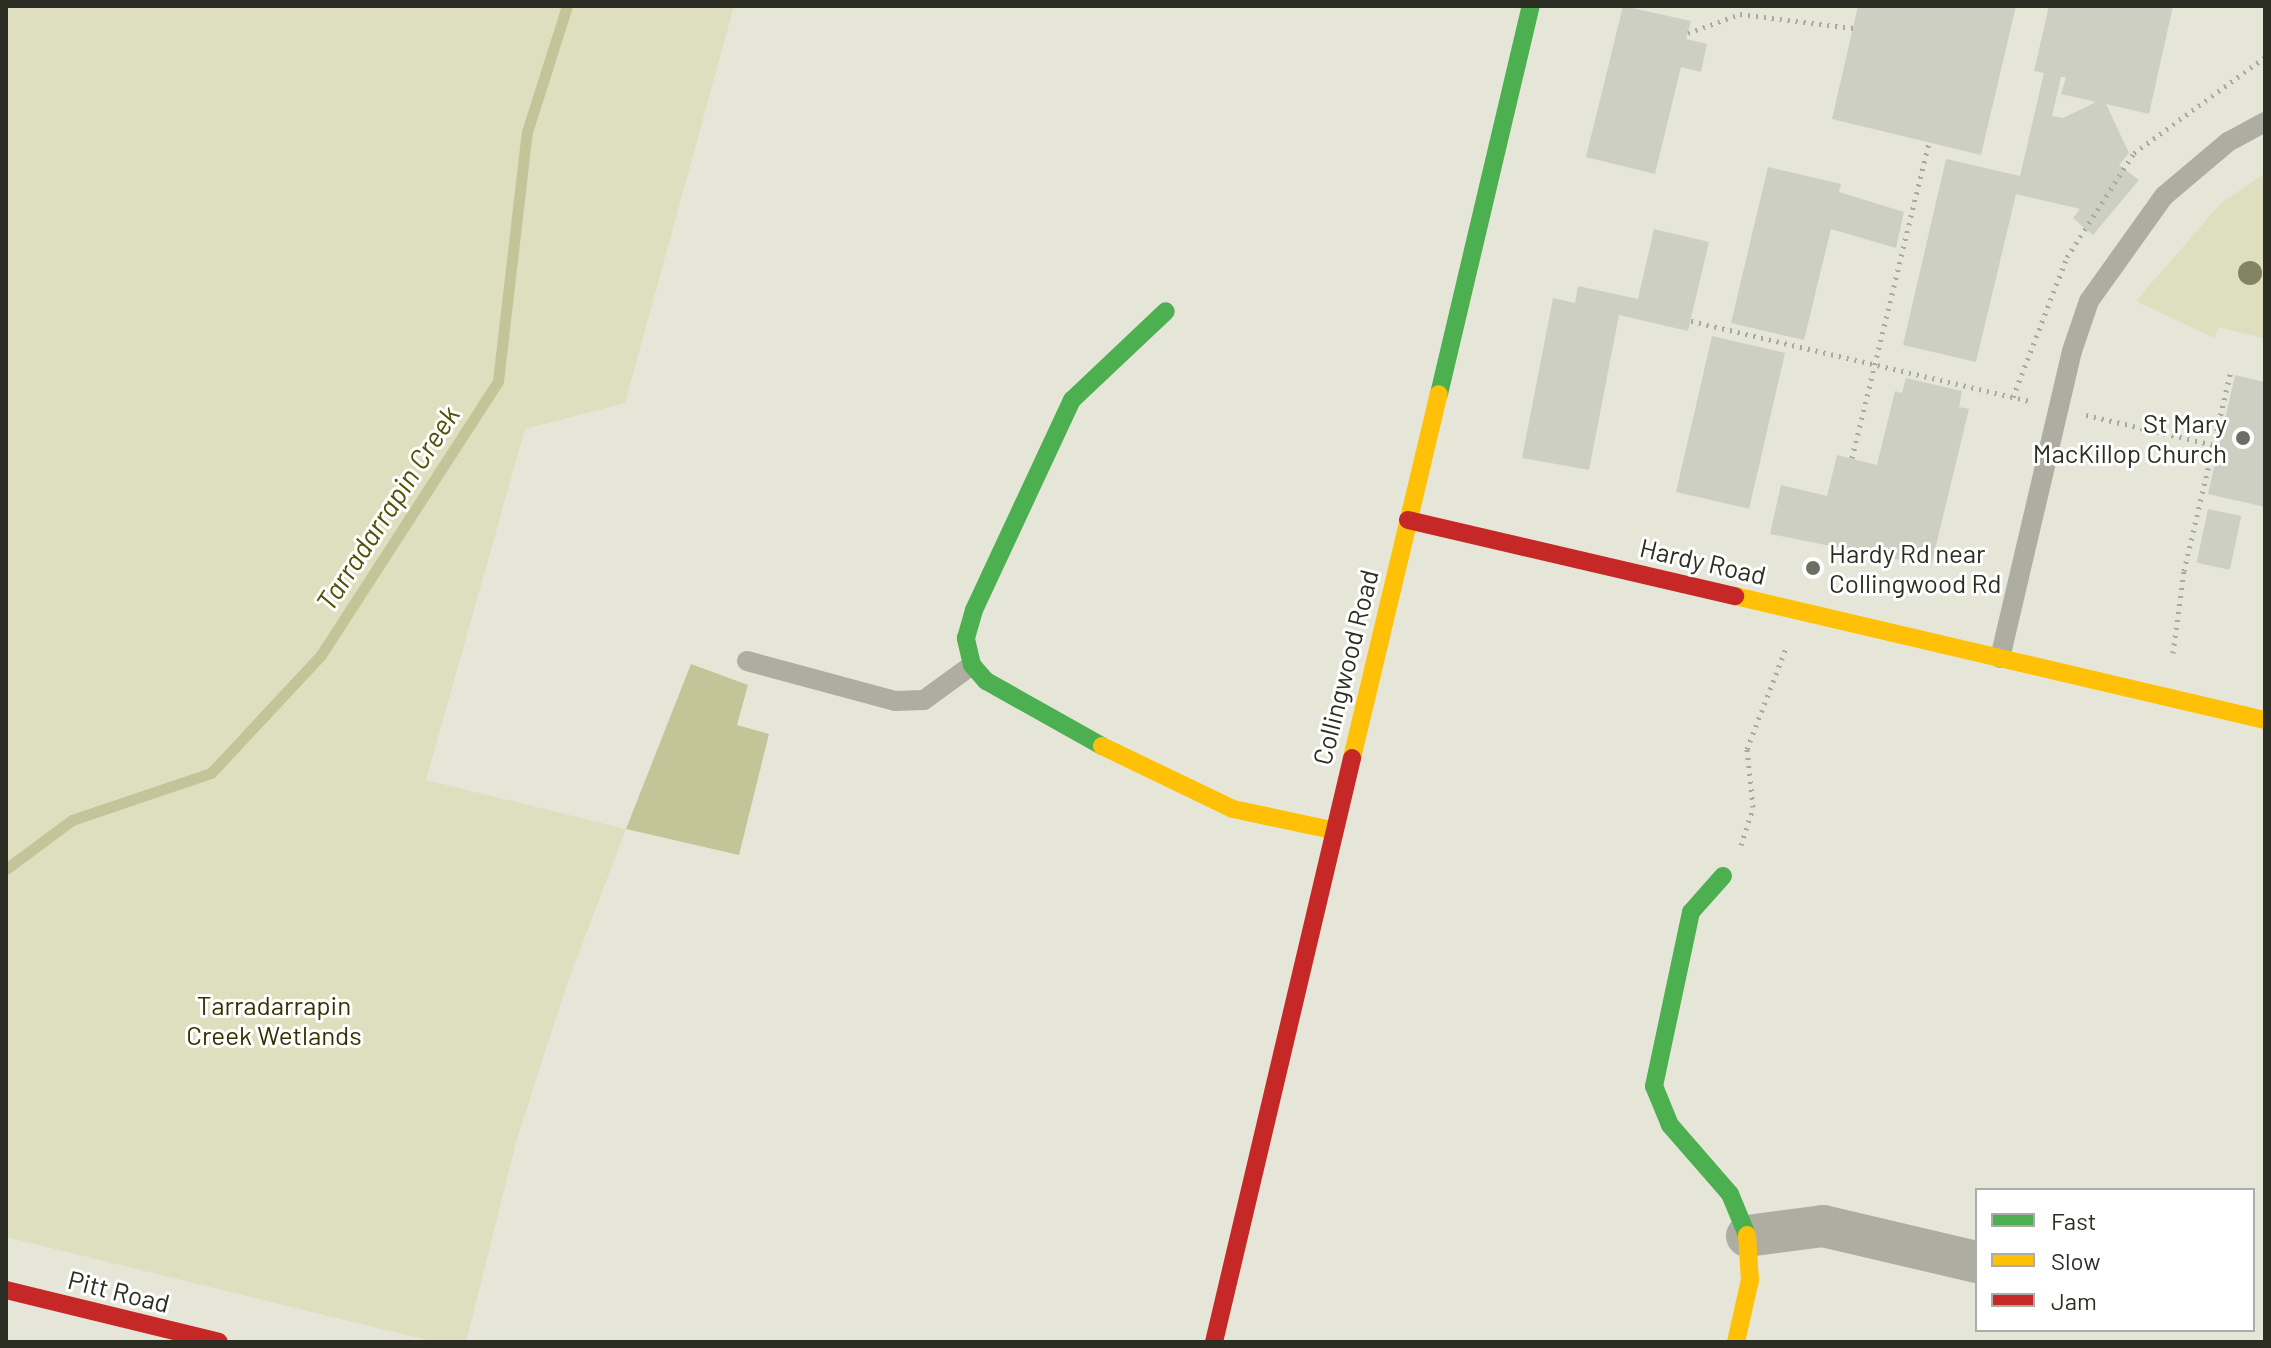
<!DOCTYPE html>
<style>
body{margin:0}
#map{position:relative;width:2271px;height:1348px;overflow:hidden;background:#e5e6d8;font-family:Barlow,sans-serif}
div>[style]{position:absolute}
.green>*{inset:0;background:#dedfbe}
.water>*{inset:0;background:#c3c598}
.stream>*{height:11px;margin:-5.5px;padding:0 5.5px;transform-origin:5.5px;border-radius:5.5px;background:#c3c598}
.building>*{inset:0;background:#cecfc3;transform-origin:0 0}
.path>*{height:5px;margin-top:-2.5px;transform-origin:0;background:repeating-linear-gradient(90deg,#a9aa9f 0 2px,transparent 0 8px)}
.lane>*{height:20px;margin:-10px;padding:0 10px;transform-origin:10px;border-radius:10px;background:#adada2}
.street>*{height:42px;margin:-21px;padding:0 21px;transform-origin:21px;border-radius:21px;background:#adada2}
.fast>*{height:18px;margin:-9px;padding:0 9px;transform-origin:9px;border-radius:9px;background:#4caf50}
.slow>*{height:18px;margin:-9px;padding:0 9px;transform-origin:9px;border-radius:9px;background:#ffc107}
.jam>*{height:18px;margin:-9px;padding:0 9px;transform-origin:9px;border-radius:9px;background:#c62828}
.trees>*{width:24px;height:24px;margin:-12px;border-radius:50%;background:#838462}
.dots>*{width:22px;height:22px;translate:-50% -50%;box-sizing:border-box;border:4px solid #fff;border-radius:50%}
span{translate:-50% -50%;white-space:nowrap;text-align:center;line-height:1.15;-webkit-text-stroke:6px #fff;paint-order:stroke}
.poi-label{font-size:26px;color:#2c2d23}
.right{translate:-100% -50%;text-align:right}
.left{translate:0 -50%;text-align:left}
.street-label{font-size:26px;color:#2c2d23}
.park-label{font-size:26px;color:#333302}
.water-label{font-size:28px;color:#505006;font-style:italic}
.frame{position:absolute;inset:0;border:8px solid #2c2d23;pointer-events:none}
.legend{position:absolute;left:1975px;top:1188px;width:280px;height:144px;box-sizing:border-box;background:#fff;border:2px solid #ababa7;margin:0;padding:10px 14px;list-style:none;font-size:24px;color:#2c2d23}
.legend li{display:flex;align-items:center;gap:16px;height:40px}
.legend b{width:40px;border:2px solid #ababa7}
</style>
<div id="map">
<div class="green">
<div style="clip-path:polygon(6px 6px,734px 6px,625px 403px,525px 429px,426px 780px,626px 829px,567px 984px,517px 1139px,466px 1342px,435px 1342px,6px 1237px)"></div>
<div style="clip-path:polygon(2265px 173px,2265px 339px,2219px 327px,2214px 338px,2136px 301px,2220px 204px)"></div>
</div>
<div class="water">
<div style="clip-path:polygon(691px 664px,748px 685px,737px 725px,769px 734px,739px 855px,626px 829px)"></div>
</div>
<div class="stream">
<div style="left:6px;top:869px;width:82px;rotate:-36.6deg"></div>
<div style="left:72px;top:820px;width:147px;rotate:-18.7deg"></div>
<div style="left:211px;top:773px;width:161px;rotate:-47deg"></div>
<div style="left:321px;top:655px;width:326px;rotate:-57.1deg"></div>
<div style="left:498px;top:381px;width:251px;rotate:-83.4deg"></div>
<div style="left:527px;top:132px;width:132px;rotate:-72.4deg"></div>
</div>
<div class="building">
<div style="clip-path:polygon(1623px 6px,1691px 21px,1686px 39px,1707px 44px,1701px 72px,1681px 67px,1655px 174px,1586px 157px)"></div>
<div style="clip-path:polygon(1858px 6px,2016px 6px,1981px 155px,1832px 119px)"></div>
<div style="clip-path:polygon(evenodd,2049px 6px,2173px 6px,2149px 114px,2106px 104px,2129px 153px,2119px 165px,2139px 180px,2093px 235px,2073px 218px,2080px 209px,2016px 194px,1976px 362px,1903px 345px,1946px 159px,2020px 176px,2044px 73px,2034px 71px,2049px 6px,2061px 77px,2066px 77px,2061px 94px,2096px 102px,2063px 118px,2052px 116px,2061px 77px)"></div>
<div style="clip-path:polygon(1768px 167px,1841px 184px,1839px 192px,1904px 212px,1896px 248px,1831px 229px,1804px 340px,1731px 323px)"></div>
<div style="clip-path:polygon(1654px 229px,1709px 242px,1688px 331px,1619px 315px,1589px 470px,1522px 458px,1553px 298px,1575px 303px,1578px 286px,1638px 299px)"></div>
<div style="left:1712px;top:336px;width:75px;height:160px;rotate:13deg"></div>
<div style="clip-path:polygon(2235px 375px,2265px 382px,2265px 507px,2208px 494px)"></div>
<div style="clip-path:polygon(1906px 378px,1962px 391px,1959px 407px,1969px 409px,1931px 566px,1770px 534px,1781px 485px,1827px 496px,1837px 455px,1877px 465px,1895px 391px,1902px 393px)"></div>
<div style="left:2208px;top:509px;width:34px;height:55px;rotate:12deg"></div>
</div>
<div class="path">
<div style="left:1688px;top:33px;width:55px;rotate:-20.1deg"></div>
<div style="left:1740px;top:14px;width:114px;rotate:7.1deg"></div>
<div style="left:1691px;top:321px;width:351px;rotate:13.3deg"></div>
<div style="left:2013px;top:397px;width:150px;rotate:-68.9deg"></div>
<div style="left:2067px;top:257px;width:124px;rotate:-57.2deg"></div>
<div style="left:2134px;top:153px;width:162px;rotate:-36.2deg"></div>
<div style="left:2086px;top:415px;width:131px;rotate:13.2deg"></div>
<div style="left:1852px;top:458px;width:324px;rotate:-76.3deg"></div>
<div style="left:2173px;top:653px;width:83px;rotate:-82.4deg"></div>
<div style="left:2184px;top:571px;width:206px;rotate:-76.8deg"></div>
<div style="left:1741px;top:845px;width:40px;rotate:-72deg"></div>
<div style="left:1753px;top:807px;width:58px;rotate:-95.9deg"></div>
<div style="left:1747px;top:749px;width:108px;rotate:-68.9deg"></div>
</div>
<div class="lane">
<div style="left:2000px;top:658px;width:315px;rotate:-76.8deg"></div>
<div style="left:2072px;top:351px;width:53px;rotate:-71.2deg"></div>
<div style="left:2089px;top:301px;width:129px;rotate:-54.5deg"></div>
<div style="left:2164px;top:196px;width:84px;rotate:-40.2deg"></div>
<div style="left:2228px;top:142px;width:42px;rotate:-28.4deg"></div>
<div style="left:747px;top:661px;width:153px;rotate:15.1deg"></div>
<div style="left:895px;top:701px;width:29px;rotate:-2deg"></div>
<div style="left:924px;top:700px;width:59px;rotate:-36.1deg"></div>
</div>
<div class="street">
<div style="left:1747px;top:1236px;width:77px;rotate:-7.5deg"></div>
<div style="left:1823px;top:1226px;width:158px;rotate:13.2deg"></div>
</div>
<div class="fast">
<div style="left:1439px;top:394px;width:399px;rotate:-76.7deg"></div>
<div style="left:1102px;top:746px;width:133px;rotate:-150.7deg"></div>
<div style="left:986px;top:681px;width:21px;rotate:-131deg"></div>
<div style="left:972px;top:665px;width:28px;rotate:-103deg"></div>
<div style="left:966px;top:638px;width:29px;rotate:-74deg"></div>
<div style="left:974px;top:610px;width:232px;rotate:-65deg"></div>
<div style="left:1072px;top:400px;width:129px;rotate:-43.4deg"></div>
<div style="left:1723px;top:876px;width:48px;rotate:131.6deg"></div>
<div style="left:1691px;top:912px;width:178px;rotate:102deg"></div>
<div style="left:1654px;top:1086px;width:42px;rotate:67.7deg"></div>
<div style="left:1670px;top:1125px;width:91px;rotate:49deg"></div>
<div style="left:1730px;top:1194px;width:44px;rotate:67.5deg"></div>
</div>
<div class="slow">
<div style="left:1735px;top:596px;width:544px;rotate:13.17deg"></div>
<div style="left:1102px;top:746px;width:145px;rotate:25.7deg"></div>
<div style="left:1233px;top:809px;width:101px;rotate:12deg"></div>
<div style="left:1352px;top:758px;width:374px;rotate:-76.6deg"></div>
<div style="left:1736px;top:1342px;width:64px;rotate:-77.3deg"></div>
<div style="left:1750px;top:1280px;width:45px;rotate:-93.8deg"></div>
</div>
<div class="jam">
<div style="left:1408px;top:520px;width:336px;rotate:13.1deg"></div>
<div style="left:6px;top:1290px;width:219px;rotate:13.7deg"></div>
<div style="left:1214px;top:1342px;width:600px;rotate:-76.7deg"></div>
</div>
<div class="trees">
<div style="left:2250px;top:273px"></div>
</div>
<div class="dots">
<div style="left:2243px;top:438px;background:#6d6e62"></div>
<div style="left:1813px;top:568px;background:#6d6e62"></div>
</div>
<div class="poi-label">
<span class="right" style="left:2227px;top:438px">St Mary<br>MacKillop Church</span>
<span class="left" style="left:1829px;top:568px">Hardy Rd near<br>Collingwood Rd</span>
</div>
<div class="street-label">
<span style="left:1703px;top:561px;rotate:13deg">Hardy Road</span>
<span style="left:1345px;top:667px;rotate:-76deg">Collingwood Road</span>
<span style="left:119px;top:1291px;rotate:14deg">Pitt Road</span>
</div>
<div class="park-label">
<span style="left:274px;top:1020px">Tarradarrapin<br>Creek Wetlands</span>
</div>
<div class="water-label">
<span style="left:387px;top:508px;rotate:-57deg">Tarradarrapin Creek</span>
</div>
<div class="frame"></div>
<ul class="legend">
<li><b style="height:10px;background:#4caf50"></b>Fast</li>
<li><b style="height:10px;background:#ffc107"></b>Slow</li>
<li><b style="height:10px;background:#c62828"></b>Jam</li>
</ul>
</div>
